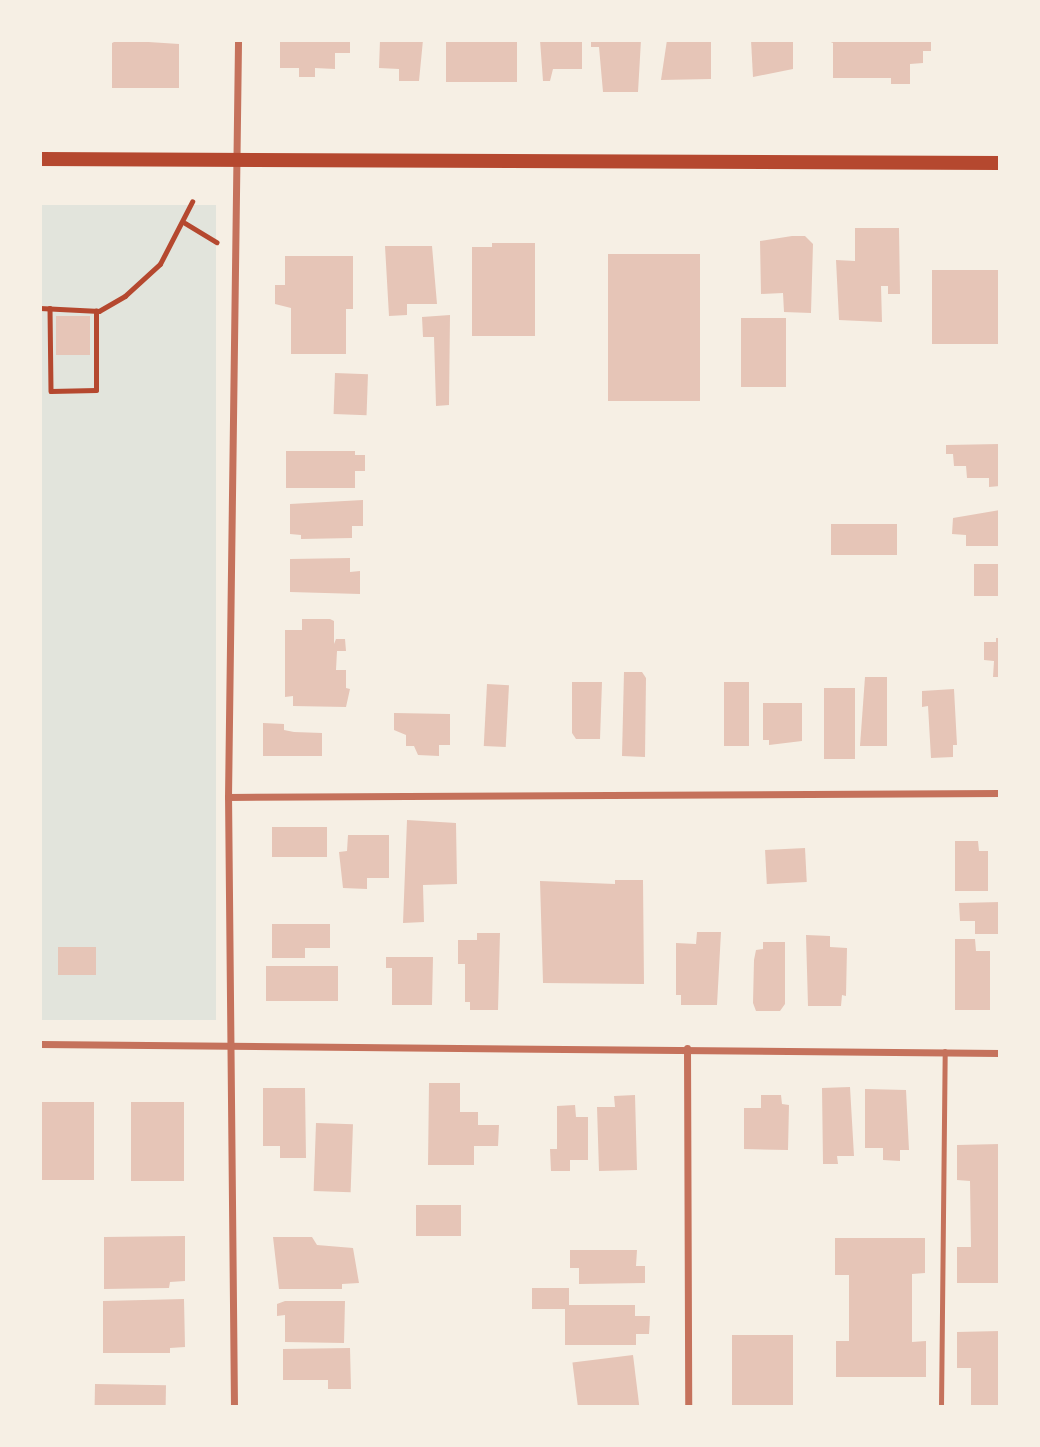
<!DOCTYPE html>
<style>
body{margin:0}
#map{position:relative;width:1040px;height:1447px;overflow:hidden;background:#f6efe4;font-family:"Open Sans",sans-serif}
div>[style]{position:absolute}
.green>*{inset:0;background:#e2e4dc;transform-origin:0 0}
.building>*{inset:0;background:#e6c5b7;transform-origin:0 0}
.path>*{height:4.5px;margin:-2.25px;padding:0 2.25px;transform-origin:2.25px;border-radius:2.25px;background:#b5482f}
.service>*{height:5px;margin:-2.5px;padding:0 2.5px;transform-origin:2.5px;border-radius:2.5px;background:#c5725c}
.minor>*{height:7px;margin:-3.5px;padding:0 3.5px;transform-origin:3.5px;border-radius:3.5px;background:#c5725c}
.secondary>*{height:14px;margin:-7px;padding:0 7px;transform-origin:7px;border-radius:7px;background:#b5482f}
span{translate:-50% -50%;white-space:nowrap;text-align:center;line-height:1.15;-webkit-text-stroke:6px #f6efe4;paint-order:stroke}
.frame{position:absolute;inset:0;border:42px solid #f6efe4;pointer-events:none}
</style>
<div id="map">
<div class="green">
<div style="left:40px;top:205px;width:176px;height:815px"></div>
</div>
<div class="building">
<div style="clip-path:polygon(118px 40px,179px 44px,179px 88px,112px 88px,112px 43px)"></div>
<div style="clip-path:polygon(280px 40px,350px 40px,350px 53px,335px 53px,335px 69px,315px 68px,315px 77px,299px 77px,299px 68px,280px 68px)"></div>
<div style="clip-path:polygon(380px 40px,423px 40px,419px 81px,399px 81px,399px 69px,379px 68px)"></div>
<div style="left:446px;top:40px;width:71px;height:42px"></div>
<div style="clip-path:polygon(540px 40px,582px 40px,582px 69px,553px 69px,550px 81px,543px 81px)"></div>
<div style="clip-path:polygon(591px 40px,641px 40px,638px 92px,603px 92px,599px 47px,591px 47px)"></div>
<div style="clip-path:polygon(667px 40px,711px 40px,711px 79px,661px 80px)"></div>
<div style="clip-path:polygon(751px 40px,793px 40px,793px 69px,753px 77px)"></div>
<div style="clip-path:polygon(826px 40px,931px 40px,931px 51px,923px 51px,923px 63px,910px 64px,910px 84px,891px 84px,891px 78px,833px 78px,833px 43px)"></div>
<div style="clip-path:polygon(855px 228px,899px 228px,900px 294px,888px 294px,888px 286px,881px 286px,882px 322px,839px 320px,836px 260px,855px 261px)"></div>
<div style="clip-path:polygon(792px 236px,805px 236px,813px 244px,811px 313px,784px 312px,783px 293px,761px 294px,760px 241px)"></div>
<div style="clip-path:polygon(492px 243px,535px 243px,535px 336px,472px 336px,472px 247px,492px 247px)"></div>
<div style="clip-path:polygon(385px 246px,432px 246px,437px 304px,407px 304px,407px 315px,389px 316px)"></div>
<div style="left:608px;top:254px;width:92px;height:147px"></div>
<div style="clip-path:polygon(285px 256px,353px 256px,353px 309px,346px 309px,346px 354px,291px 354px,291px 308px,275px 304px,275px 285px,285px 285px)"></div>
<div style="left:932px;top:270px;width:68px;height:74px"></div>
<div style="clip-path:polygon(450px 315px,449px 405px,436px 406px,434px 337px,423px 337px,422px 317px)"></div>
<div style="left:56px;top:316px;width:34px;height:39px"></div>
<div style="left:741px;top:318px;width:45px;height:69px"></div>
<div style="left:335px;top:373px;width:33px;height:41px;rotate:2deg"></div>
<div style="clip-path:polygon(1000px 444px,1000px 486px,989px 487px,989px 478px,967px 478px,966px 466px,954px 466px,953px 454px,946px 454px,946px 445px)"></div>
<div style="clip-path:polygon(286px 451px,355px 451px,355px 455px,365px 455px,365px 471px,355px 471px,355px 488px,286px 488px)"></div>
<div style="clip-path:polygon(363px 500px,363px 526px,352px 526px,352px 538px,301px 539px,301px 535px,290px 534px,290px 504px)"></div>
<div style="clip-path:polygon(1000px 510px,1000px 546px,966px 546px,966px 535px,952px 534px,953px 518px)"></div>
<div style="left:831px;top:524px;width:66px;height:31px"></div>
<div style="clip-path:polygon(350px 558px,350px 572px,360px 571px,360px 594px,290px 592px,290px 559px)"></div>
<div style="left:974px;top:564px;width:26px;height:32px"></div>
<div style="clip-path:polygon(302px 619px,330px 619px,334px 621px,334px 644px,336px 639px,345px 639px,346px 651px,337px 651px,336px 670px,346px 670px,346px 688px,350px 689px,346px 707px,293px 706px,293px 696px,285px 697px,285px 630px,302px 630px)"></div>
<div style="clip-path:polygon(996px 638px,1000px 638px,1000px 677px,993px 677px,994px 661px,984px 660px,984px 642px,996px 642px)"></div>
<div style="clip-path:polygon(624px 672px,642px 672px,646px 678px,645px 757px,622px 756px)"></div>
<div style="clip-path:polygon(865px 677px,887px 677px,887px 746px,860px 746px)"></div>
<div style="clip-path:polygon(572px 682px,602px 682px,600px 739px,576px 739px,572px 733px)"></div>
<div style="left:724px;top:682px;width:25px;height:64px"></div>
<div style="left:487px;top:684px;width:22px;height:62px;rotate:3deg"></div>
<div style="left:855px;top:688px;width:71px;height:31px;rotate:90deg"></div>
<div style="clip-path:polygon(954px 689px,957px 745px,953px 745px,953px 757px,931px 758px,928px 706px,922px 707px,922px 691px)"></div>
<div style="clip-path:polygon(763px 703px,802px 703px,802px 741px,769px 745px,769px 740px,763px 740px)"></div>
<div style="clip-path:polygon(394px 713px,450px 714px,450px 745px,439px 745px,439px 756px,418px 755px,414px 746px,406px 746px,406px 735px,394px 730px)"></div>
<div style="clip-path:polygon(263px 723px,284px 724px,284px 730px,294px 732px,322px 733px,322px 756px,263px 756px)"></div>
<div style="clip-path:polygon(407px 820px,456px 823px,457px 884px,423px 885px,424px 922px,403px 923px)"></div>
<div style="left:327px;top:827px;width:30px;height:55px;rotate:90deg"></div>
<div style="clip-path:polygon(348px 835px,389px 835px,389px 878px,367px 878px,367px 889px,343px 888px,339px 852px,347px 851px)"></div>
<div style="clip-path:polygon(955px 841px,978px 841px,979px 851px,988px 851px,988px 891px,955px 891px)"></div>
<div style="left:805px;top:848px;width:34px;height:40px;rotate:87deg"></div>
<div style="clip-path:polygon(615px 880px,643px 880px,644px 984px,543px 983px,540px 881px,615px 884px)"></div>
<div style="clip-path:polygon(1000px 902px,1000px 934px,975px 934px,975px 921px,960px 921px,959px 903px)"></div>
<div style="clip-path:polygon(272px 924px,330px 924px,330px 948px,305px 948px,305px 958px,272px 958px)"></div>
<div style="clip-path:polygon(697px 932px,721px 932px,717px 1005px,681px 1005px,681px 995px,676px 995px,676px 943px,696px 944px)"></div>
<div style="clip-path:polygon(477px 933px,500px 933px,498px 1010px,470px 1010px,470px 1002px,465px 1002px,465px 964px,458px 964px,458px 940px,477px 940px)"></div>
<div style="clip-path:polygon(806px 935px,830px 936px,830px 947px,847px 948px,846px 996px,842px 995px,841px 1006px,808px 1006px)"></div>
<div style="clip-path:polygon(955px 939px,975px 939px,976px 951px,990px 951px,990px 1010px,955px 1010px)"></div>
<div style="clip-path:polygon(763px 942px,785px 942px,785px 1004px,780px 1011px,756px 1011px,753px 1003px,754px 960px,756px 950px,763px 949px)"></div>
<div style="left:58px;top:947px;width:38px;height:28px"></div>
<div style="clip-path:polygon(386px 957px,433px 957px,432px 1005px,392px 1005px,392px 968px,386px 968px)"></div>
<div style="left:338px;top:966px;width:35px;height:72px;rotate:90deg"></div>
<div style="clip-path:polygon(429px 1083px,460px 1083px,460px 1112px,478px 1112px,478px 1125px,499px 1125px,498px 1146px,474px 1146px,474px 1165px,428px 1165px)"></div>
<div style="clip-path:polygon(850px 1087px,854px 1156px,837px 1156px,838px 1164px,823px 1164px,822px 1088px)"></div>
<div style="clip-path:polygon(263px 1088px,305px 1088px,306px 1158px,280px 1158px,280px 1146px,263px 1146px)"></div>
<div style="clip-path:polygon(865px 1089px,906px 1090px,909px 1150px,900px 1150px,900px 1161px,883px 1160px,883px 1148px,865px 1148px)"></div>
<div style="clip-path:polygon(635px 1095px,637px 1170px,599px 1171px,597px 1107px,615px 1107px,614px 1096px)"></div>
<div style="clip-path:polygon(761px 1095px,781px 1095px,782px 1104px,789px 1105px,788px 1150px,744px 1149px,744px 1108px,761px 1108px)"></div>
<div style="left:41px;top:1102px;width:53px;height:78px"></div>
<div style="left:131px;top:1102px;width:53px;height:79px"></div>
<div style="clip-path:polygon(575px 1105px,576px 1117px,588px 1117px,588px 1160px,570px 1160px,570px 1171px,551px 1171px,550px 1149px,557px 1149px,557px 1106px)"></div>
<div style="left:316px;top:1123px;width:37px;height:68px;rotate:2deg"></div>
<div style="clip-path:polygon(1000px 1144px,1000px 1283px,957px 1283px,957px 1247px,971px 1247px,970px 1181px,957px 1180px,957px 1145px)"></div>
<div style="left:416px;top:1205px;width:45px;height:31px"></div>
<div style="clip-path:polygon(185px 1236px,185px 1281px,170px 1282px,169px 1288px,104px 1289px,104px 1237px)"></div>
<div style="clip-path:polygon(273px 1237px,312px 1237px,317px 1245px,353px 1248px,359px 1283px,342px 1284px,342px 1289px,279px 1289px)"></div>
<div style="clip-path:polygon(835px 1238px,925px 1238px,925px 1273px,912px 1274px,912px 1342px,926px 1341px,926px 1377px,836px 1377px,836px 1341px,849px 1341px,849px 1275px,835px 1275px)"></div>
<div style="clip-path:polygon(570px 1250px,637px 1250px,636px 1266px,645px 1266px,645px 1283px,579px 1284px,579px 1268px,570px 1268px)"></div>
<div style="clip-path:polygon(532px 1288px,569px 1288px,569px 1305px,635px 1305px,635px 1316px,650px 1316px,649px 1334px,636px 1334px,636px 1345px,565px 1345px,565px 1309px,532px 1309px)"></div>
<div style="clip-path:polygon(184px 1299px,185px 1347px,170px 1348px,170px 1353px,103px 1353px,103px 1301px)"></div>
<div style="clip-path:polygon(285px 1301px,345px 1301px,344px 1343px,285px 1342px,285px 1315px,277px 1316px,277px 1304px)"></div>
<div style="clip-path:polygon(1000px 1331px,1000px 1407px,971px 1407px,971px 1368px,957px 1368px,957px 1332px)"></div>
<div style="left:732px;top:1335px;width:61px;height:72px"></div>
<div style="clip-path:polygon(350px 1348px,351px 1389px,328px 1389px,328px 1380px,283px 1380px,283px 1349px)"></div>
<div style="left:633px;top:1355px;width:52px;height:61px;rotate:83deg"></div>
<div style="left:95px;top:1384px;width:71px;height:23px;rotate:1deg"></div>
</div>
<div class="path">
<div style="left:185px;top:223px;width:37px;rotate:31deg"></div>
<div style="left:40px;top:308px;width:59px;rotate:2.9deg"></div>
<div style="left:99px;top:311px;width:30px;rotate:-30deg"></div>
<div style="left:125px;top:296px;width:47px;rotate:-42.4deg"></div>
<div style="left:160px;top:264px;width:70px;rotate:-62.7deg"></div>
<div style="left:50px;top:308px;width:83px;rotate:89.3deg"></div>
<div style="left:51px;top:391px;width:45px;rotate:-1.3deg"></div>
<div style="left:96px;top:390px;width:79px;rotate:-90deg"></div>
</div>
<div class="service">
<div style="left:941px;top:1407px;width:356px;rotate:-89.4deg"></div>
</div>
<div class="minor">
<div style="left:228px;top:797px;width:772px;rotate:-0.3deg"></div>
<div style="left:40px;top:1044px;width:960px;rotate:0.54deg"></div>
<div style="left:687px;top:1048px;width:359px;rotate:89.8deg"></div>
<div style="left:234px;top:1407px;width:610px;rotate:-90.56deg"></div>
<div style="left:228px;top:797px;width:757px;rotate:-89.24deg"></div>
</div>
<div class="secondary">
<div style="left:40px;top:159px;width:960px;rotate:0.24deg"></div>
</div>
<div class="frame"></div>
</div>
